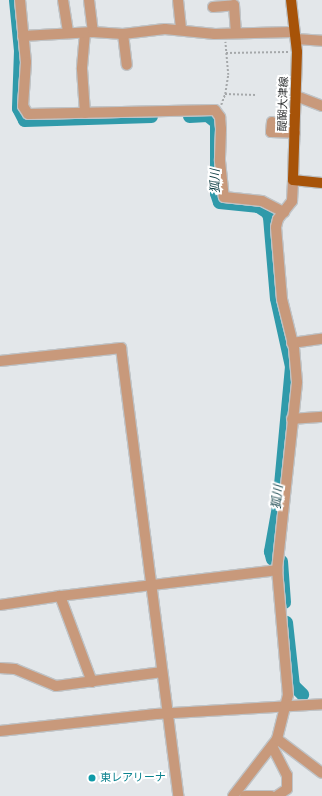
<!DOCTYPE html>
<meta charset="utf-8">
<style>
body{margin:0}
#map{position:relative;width:322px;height:796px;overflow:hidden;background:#e3e7ea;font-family:Signika,"Noto Sans JP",sans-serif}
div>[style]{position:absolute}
.river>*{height:13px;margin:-6.5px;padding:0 6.5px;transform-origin:6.5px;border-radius:6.5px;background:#309aaa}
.path>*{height:1.5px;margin-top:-0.75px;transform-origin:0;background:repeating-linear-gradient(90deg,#a5a8aa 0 2px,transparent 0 4px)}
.roads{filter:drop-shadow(1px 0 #bfc3c6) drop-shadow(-1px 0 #bfc3c6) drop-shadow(0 1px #bfc3c6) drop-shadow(0 -1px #bfc3c6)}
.minor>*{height:10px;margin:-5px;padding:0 5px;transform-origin:5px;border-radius:5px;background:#c8997b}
.major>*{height:10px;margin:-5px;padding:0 5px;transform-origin:5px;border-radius:5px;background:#a75308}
.dots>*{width:11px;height:11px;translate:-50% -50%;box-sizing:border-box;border:2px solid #fff;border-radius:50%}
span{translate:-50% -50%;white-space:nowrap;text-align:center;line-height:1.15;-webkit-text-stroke:4px #fff;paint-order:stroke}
.street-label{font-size:11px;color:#313334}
.culture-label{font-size:11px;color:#0d838f}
.left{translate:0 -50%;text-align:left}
.water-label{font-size:12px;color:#093a41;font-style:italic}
</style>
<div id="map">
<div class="river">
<div style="left:15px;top:0;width:50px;rotate:84.3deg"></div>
<div style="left:20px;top:50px;width:58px;rotate:92deg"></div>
<div style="left:18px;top:108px;width:13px;rotate:63deg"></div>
<div style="left:24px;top:120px;width:127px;rotate:-1.8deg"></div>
<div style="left:189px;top:116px;width:18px;rotate:-3deg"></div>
<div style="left:207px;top:115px;width:11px;rotate:38deg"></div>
<div style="left:216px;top:122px;width:71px;rotate:90deg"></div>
<div style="left:216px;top:193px;width:9px;rotate:72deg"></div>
<div style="left:219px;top:202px;width:39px;rotate:6deg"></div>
<div style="left:258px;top:206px;width:11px;rotate:34deg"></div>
<div style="left:267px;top:212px;width:5px;rotate:68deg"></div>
<div style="left:269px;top:217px;width:81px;rotate:85.1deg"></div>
<div style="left:276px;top:298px;width:70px;rotate:77.6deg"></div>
<div style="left:291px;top:366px;width:141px;rotate:95.3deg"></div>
<div style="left:278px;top:506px;width:46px;rotate:100.1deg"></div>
<div style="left:270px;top:551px;width:8px;rotate:76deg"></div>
<div style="left:281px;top:561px;width:41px;rotate:85.8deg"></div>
<div style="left:286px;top:622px;width:63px;rotate:83.7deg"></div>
<div style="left:293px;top:685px;width:13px;rotate:45deg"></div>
</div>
<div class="path">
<div style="left:226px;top:53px;width:62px;rotate:-0.9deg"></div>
<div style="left:225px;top:94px;width:31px;rotate:2deg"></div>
<div style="left:221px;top:105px;width:12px;rotate:-70deg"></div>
<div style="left:225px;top:94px;width:19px;rotate:-81deg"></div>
<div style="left:228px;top:75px;width:33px;rotate:-95deg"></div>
</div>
<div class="roads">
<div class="minor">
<div style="left:20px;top:0;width:62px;rotate:84.5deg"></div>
<div style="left:26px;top:62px;width:44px;rotate:93.9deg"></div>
<div style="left:23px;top:106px;width:9px;rotate:58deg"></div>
<div style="left:28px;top:114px;width:187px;rotate:-1.2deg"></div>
<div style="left:215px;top:110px;width:9px;rotate:54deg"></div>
<div style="left:220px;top:117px;width:12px;rotate:85deg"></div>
<div style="left:221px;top:129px;width:32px;rotate:92deg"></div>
<div style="left:220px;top:161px;width:36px;rotate:84deg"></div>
<div style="left:224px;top:197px;width:38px;rotate:6deg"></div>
<div style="left:262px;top:201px;width:25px;rotate:27deg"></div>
<div style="left:63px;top:0;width:33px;rotate:81deg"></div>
<div style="left:89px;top:0;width:32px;rotate:83deg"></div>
<div style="left:178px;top:0;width:30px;rotate:84deg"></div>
<div style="left:213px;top:7px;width:21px;rotate:-5deg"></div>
<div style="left:234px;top:5px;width:27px;rotate:86deg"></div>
<div style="left:85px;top:33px;width:36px;rotate:95deg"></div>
<div style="left:82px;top:69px;width:44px;rotate:86.1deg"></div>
<div style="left:123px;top:34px;width:31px;rotate:83deg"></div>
<div style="left:23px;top:36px;width:70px;rotate:-3.3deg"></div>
<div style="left:93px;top:32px;width:30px;rotate:4deg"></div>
<div style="left:123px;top:34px;width:42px;rotate:-6.8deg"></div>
<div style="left:165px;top:29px;width:50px;rotate:5.7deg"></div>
<div style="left:215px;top:34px;width:78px;rotate:-1.5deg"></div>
<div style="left:296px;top:39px;width:26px;rotate:4deg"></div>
<div style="left:296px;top:96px;width:28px;rotate:21deg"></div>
<div style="left:272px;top:122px;width:10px;rotate:96deg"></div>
<div style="left:271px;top:132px;width:24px;rotate:2deg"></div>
<div style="left:292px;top:343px;width:30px;rotate:-8deg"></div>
<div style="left:0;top:361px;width:122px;rotate:-6.1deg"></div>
<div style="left:121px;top:348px;width:452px;rotate:82.7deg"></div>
<div style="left:292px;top:419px;width:30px;rotate:-4deg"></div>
<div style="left:0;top:605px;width:61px;rotate:-8.5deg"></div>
<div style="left:0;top:668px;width:15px;rotate:4deg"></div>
<div style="left:15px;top:669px;width:44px;rotate:22.5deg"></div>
<div style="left:56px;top:686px;width:107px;rotate:-7.5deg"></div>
<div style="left:92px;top:682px;width:92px;rotate:-110.4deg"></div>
<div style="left:60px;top:596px;width:219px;rotate:-6.8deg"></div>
<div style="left:0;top:731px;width:157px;rotate:-6.2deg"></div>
<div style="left:156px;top:714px;width:166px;rotate:-3.4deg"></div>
<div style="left:277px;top:739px;width:56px;rotate:37.1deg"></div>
<div style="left:272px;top:746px;width:33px;rotate:63deg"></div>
<div style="left:287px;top:775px;width:14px;rotate:90deg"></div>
<div style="left:287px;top:789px;width:12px;rotate:145deg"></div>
<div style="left:233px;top:796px;width:72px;rotate:-52.3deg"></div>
<div style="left:277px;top:739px;width:45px;rotate:-76deg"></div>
<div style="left:288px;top:695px;width:125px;rotate:-95deg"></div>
<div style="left:277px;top:570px;width:189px;rotate:-83.9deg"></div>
<div style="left:297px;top:382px;width:34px;rotate:-95deg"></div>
<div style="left:294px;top:348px;width:50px;rotate:-103.8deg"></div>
<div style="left:282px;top:299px;width:72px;rotate:-94.8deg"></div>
<div style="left:276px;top:227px;width:8px;rotate:-76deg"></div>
<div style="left:278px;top:219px;width:23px;rotate:-52deg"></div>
<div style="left:292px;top:201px;width:21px;rotate:-87deg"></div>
<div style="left:245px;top:796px;width:26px"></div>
</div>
<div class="major">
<div style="left:291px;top:0;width:52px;rotate:83.4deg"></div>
<div style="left:297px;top:52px;width:128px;rotate:91.8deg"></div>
<div style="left:293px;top:180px;width:29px;rotate:6deg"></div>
</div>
</div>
<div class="dots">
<div style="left:92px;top:778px;background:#0f9aa8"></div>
</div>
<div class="street-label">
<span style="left:284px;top:104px;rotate:-88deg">醍醐大津線</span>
</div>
<div class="culture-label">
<span class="left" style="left:100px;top:778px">東レアリーナ</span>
</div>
<div class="water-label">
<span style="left:216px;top:181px;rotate:-90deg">狐川</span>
<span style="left:278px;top:497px;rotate:-84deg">狐川</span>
</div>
</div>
